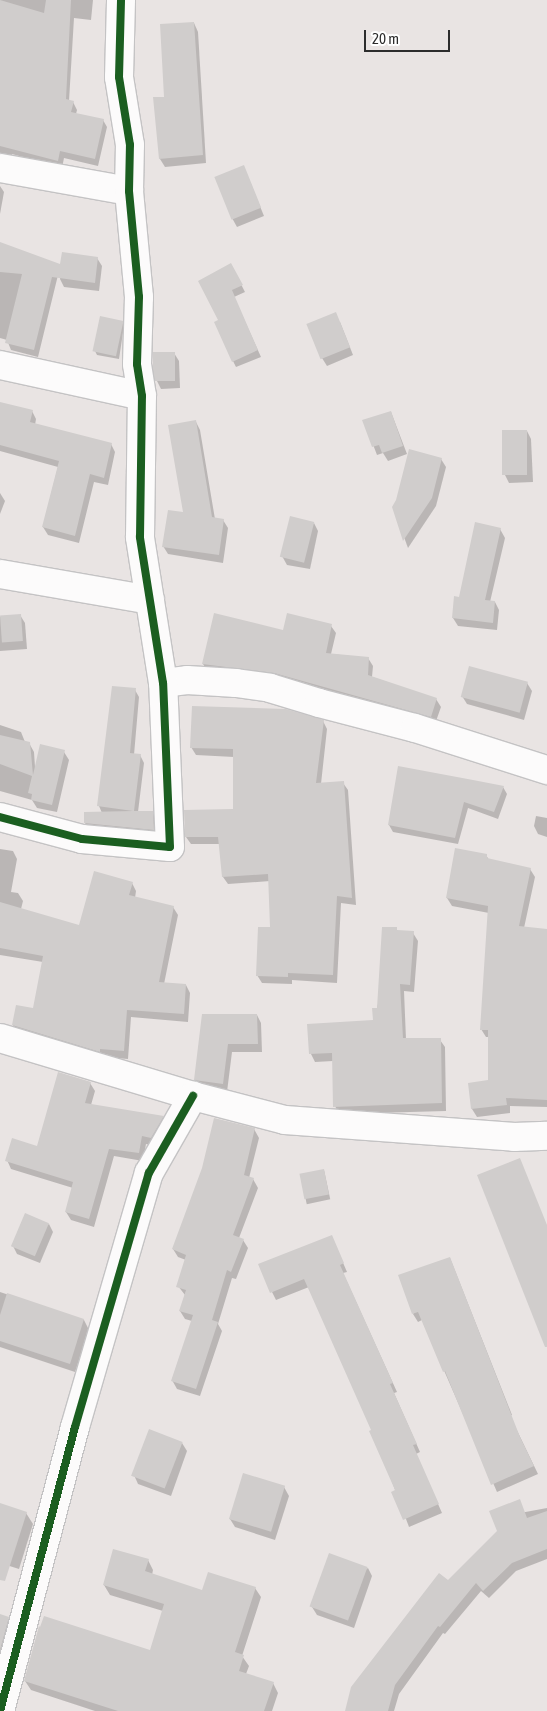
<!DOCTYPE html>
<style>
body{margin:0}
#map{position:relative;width:547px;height:1711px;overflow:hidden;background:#e9e4e3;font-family:"Asap Condensed",sans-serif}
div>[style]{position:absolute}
.shadow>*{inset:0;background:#0003;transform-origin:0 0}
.building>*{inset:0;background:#d0cdcc;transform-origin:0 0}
.roads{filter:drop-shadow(1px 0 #c4c3c4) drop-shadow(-1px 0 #c4c3c4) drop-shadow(0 1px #c4c3c4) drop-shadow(0 -1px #c4c3c4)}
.minor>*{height:28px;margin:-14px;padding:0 14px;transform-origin:14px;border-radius:14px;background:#fcfbfb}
.cycleway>*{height:8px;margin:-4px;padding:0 4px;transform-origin:4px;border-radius:4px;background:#1b5e20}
span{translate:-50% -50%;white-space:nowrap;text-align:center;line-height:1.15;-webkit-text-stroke:4px #fff;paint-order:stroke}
.scale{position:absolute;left:364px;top:30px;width:86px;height:22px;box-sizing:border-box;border:2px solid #2c2c2c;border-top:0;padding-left:6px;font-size:15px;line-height:18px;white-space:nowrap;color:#2c2c2c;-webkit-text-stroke:4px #fff;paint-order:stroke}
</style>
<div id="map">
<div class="shadow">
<div style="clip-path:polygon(0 0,93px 0,91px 20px,74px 18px,69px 101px,73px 102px,77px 110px,76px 114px,103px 120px,107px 127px,98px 166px,64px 158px,62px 168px,12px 154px,11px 160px,0 160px)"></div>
<div style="clip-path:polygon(194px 23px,198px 32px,206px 163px,165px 167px,160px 159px,165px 98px)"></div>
<div style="clip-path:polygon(244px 167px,264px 216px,237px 227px,232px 218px)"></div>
<div style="clip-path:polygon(0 186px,4px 192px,0 214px)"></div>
<div style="clip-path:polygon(0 244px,59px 271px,38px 357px,11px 350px,7px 340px,0 338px)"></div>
<div style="clip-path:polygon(63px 254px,97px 258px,102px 266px,99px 291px,64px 287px,60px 279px)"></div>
<div style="clip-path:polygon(231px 265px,245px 292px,234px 297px,261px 357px,236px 367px,233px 361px)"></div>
<div style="clip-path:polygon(122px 322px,124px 326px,119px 359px,97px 355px,95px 351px)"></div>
<div style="clip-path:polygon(340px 322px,353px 355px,327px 366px,322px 358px)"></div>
<div style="clip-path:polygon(174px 353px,179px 361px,180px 388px,161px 389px,157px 381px)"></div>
<div style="clip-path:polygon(0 403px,32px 411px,36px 419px,35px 425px,111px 444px,115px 452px,108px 485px,94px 482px,79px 543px,48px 535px,43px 527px,58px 467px,0 451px)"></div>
<div style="clip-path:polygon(391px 412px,407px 454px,388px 461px,383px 453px,377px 455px,364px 421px)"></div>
<div style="clip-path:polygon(196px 422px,200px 430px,215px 519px,223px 520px,228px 528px,223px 563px,168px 554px,163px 546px,184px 514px)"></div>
<div style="clip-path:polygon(527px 431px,531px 439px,533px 482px,509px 483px,505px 475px)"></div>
<div style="clip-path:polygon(441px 459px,446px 467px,436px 506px,408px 548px,393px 507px)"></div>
<div style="clip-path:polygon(0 493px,5px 501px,0 514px)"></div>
<div style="clip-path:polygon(314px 523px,318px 531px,310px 569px,287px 565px,282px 556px)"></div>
<div style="clip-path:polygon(500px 529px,505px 538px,490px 602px,495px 602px,499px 610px,497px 630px,458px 626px,453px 618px,460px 598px)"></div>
<div style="clip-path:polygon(20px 615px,25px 623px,27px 649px,0 651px,0 617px)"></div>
<div style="clip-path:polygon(331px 626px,336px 633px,331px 654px,368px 658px,373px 666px,372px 677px,436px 699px,441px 707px,435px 724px,208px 672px,203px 664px,284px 632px)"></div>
<div style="clip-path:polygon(527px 683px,532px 691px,524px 720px,467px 704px,462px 696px)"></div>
<div style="clip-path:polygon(135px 690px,139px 697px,134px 755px,140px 755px,144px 763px,138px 812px,152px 812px,156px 819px,157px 837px,89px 830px,85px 823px,102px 813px,99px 806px)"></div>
<div style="clip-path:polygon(323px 721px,327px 729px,321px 784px,343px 783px,348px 790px,356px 905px,341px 903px,337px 983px,292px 980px,292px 984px,262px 983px,257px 975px,271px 929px,270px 881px,228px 884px,223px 877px,220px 844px,191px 844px,186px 837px,234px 811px,234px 757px,196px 755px,191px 747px)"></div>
<div style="clip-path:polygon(0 725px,21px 732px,25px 742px,29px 743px,34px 752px,35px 767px,64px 752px,69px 760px,57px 812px,37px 808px,32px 800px,0 791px)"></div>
<div style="clip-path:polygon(503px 787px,507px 794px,498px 819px,468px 808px,458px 844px,393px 832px,389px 825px)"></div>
<div style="clip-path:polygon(536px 816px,547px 818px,547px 837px,538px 834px,534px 826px)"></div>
<div style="clip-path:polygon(0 849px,13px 851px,17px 859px,11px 892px,18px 893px,23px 901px,21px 909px,80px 927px,132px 883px,136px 891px,135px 898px,173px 907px,178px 915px,164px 984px,186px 985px,190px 993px,188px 1022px,131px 1017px,128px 1059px,105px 1057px,18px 1033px,13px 1025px,34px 1009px,43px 962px,0 955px)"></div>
<div style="clip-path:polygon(486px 855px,489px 860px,530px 869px,535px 877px,524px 928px,547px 930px,547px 1107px,510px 1106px,510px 1113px,477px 1117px,472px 1109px,469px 1084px,490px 1082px,489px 1037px,486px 1037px,481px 1029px,489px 913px,452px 906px,447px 898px)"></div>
<div style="clip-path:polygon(396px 928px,398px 932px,413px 933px,418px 941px,414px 992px,404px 991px,406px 1039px,440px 1040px,445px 1047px,446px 1111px,339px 1114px,335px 1106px,333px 1061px,315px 1062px,311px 1054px,309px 1025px,374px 1021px)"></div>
<div style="clip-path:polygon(203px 1015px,257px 1015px,261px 1023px,262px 1052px,232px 1052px,227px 1092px,200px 1088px,195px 1080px)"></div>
<div style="clip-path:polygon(90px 1083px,95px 1091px,91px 1105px,163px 1117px,167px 1125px,156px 1146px,146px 1144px,143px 1161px,114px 1156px,94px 1227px,71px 1220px,66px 1212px,73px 1188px,11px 1169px,7px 1160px,38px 1147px)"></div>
<div style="clip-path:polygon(254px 1129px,259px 1138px,249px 1178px,253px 1179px,258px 1188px,239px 1238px,243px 1240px,248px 1248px,236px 1279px,232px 1278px,218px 1324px,222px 1331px,200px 1396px,177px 1389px,172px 1380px,192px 1321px,185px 1319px,180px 1311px,185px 1295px,178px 1286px,186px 1260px,178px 1257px,173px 1249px)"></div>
<div style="left:324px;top:1170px;width:30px;height:24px;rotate:78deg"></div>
<div style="clip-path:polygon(49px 1224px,53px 1232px,40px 1263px,17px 1254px,13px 1246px)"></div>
<div style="clip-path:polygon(332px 1237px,347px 1272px,343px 1273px,397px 1392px,394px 1393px,420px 1452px,416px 1454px,442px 1513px,409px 1527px,373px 1431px,309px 1287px,276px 1300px,272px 1292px)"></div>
<div style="clip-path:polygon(450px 1258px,512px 1415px,504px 1418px,511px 1418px,538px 1474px,497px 1492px,422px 1320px,418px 1322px,413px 1314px)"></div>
<div style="clip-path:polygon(0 1292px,84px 1320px,89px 1330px,75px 1372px,0 1347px)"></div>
<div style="clip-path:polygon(182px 1443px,187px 1451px,171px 1496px,138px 1484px,134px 1475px)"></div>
<div style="clip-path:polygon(284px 1487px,289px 1496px,275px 1540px,235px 1527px,230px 1519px)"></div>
<div style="clip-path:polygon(0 1504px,26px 1513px,33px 1524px,19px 1569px,0 1563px)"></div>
<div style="clip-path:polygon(547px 1508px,547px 1559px,516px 1571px,489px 1598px,481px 1591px,445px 1634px,443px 1633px,399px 1694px,394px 1711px,346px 1711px,448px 1582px,498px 1531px,493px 1518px)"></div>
<div style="clip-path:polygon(148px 1560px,153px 1570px,152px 1575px,203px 1591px,255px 1588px,261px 1597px,242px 1656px,249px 1666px,246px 1674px,273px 1683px,278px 1693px,272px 1711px,95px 1711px,31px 1690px,25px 1681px,151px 1651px,163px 1611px,110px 1595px,104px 1585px)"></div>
<div style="clip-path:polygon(368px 1568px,372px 1576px,354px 1628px,317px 1615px,312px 1607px)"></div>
<div style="clip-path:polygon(0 1615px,8px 1618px,13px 1626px,0 1674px)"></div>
</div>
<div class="building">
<div style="clip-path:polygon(0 0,44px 13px,46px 0,71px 0,66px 99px,74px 101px,71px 112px,104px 119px,95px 159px,60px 151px,58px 161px,0 146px)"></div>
<div style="clip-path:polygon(194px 22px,203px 155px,159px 159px,153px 97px,164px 97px,160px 24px)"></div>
<div style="left:244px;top:165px;width:46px;height:32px;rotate:68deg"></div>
<div style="clip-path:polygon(0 242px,60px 264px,62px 252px,98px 257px,95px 283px,52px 277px,34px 350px,5px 343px,22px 274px,0 272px)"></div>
<div style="clip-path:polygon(231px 263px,243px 285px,232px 290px,258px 350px,232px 362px,214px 322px,218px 320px,198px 281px)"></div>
<div style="left:336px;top:312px;width:38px;height:32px;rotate:68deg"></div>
<div style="left:100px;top:316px;width:24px;height:36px;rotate:12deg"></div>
<div style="left:153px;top:352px;width:22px;height:29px"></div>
<div style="clip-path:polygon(0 402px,33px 410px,30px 422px,112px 443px,104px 478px,90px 474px,75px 536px,42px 527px,59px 461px,0 445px)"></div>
<div style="clip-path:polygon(391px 411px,403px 446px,382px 453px,379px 445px,372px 447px,362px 420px)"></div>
<div style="clip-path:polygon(196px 420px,212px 517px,224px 519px,219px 555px,162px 547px,168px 510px,183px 512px,168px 425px)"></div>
<div style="left:502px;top:430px;width:25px;height:45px"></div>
<div style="clip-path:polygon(409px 449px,442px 458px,432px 498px,403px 541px,392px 507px,396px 500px)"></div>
<div style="left:290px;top:516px;width:25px;height:42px;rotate:14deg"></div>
<div style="clip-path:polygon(475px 522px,501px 528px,485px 600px,495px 601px,493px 623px,452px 618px,454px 596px,459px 597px)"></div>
<div style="clip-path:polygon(214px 613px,283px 630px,287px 613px,332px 624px,326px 653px,369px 657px,368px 675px,437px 698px,431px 717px,274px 673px,202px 664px)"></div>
<div style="left:21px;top:614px;width:27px;height:21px;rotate:86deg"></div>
<div style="left:469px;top:666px;width:61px;height:32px;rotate:15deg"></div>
<div style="clip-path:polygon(112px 686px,136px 688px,130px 753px,141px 754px,134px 811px,153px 811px,154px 830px,84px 823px,84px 812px,133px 811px,97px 806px)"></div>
<div style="clip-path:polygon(192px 706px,286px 709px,324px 720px,316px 783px,344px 781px,352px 898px,337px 896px,333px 975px,288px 973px,288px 977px,256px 976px,258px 927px,270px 927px,268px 874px,222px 877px,218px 837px,185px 837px,184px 810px,233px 809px,233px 749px,190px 748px)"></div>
<div style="clip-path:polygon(0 735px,30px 742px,33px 775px,40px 744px,65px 750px,52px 805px,31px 800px,32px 794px,28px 793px,32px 776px,0 764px)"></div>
<div style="clip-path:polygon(398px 766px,473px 780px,504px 786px,494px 812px,464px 802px,455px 838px,388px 825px)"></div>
<div style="clip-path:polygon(455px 848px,487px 854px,487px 858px,531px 868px,519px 926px,547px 929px,547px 1100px,506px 1098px,507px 1105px,471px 1109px,468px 1083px,488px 1080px,488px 1030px,480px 1030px,488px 906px,446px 898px)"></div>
<div style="clip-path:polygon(94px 871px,133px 882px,129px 895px,174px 906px,159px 982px,186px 984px,184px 1014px,127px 1010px,124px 1051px,100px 1049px,100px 1052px,12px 1025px,16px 1005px,33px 1008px,43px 956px,0 948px,0 902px,79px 925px)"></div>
<div style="clip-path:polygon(382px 927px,397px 927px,397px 930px,414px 931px,410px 985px,400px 984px,403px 1038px,441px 1038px,442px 1103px,333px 1107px,332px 1053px,309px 1054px,307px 1024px,373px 1020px,372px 1008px,377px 1008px)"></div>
<div style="clip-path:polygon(202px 1014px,257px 1014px,258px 1044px,228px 1044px,223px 1084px,194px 1080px)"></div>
<div style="clip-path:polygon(58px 1072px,91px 1082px,85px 1103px,164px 1116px,151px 1138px,142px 1136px,139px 1153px,109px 1149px,89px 1219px,65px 1212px,73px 1182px,5px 1161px,12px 1138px,37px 1146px)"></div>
<div style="clip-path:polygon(214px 1118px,255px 1128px,244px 1175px,254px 1178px,233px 1235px,244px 1239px,231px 1272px,227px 1270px,212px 1320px,218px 1322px,196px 1389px,171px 1381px,193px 1315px,179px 1311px,186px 1290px,176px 1287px,186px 1255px,172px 1249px,202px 1168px)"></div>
<div style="clip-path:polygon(520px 1158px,547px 1225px,547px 1347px,545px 1347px,477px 1175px)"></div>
<div style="left:324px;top:1169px;width:26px;height:25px;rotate:79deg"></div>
<div style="left:25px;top:1213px;width:26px;height:36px;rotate:23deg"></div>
<div style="clip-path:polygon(332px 1235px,344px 1263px,340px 1265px,393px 1383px,390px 1384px,417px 1444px,413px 1445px,439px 1504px,403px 1520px,391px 1492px,395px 1490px,369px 1431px,371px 1430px,304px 1279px,270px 1293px,258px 1264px)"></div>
<div style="clip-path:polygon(450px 1257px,520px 1437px,534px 1466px,491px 1485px,445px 1371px,443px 1372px,418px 1312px,412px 1314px,398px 1275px)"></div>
<div style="clip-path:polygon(7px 1293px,84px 1319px,70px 1364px,0 1341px,0 1315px)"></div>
<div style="left:149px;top:1429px;width:36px;height:50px;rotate:21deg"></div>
<div style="left:243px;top:1473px;width:44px;height:48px;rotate:17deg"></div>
<div style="clip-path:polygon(520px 1499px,527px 1518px,547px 1511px,547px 1549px,512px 1563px,483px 1591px,476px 1583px,440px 1627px,438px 1626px,395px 1685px,388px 1711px,345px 1711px,351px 1687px,439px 1573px,448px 1580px,497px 1531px,489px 1511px)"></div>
<div style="clip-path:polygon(0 1503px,27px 1512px,5px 1581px,0 1580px)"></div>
<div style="clip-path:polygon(113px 1549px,149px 1559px,145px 1571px,202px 1590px,208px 1572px,256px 1587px,235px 1652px,244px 1655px,239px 1671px,274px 1682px,264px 1711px,118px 1711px,24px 1681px,39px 1626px,40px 1627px,44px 1616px,150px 1650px,164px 1604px,103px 1585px)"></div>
<div style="left:329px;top:1553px;width:41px;height:57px;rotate:20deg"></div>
<div style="clip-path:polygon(0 1614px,9px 1617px,0 1650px)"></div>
</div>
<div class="roads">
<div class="minor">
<div style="left:0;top:168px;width:131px;rotate:10.1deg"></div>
<div style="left:0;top:365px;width:145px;rotate:12.3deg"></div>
<div style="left:0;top:574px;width:152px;rotate:9.8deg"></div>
<div style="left:163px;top:683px;width:24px;rotate:-7deg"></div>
<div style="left:187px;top:680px;width:49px;rotate:3.5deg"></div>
<div style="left:236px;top:683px;width:34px;rotate:8deg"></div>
<div style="left:270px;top:688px;width:51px;rotate:17deg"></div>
<div style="left:319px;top:703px;width:99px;rotate:14.6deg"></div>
<div style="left:415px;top:728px;width:139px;rotate:17.7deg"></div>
<div style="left:0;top:817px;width:85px;rotate:15deg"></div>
<div style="left:82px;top:839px;width:88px;rotate:5.2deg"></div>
<div style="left:170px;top:847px;width:164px;rotate:-92.4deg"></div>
<div style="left:163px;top:683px;width:148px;rotate:-99deg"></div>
<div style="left:140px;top:537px;width:141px;rotate:-89.2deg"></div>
<div style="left:142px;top:396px;width:32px;rotate:-99deg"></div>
<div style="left:137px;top:364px;width:67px;rotate:-88.3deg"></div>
<div style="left:139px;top:297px;width:106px;rotate:-95.4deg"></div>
<div style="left:129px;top:191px;width:46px;rotate:-88.8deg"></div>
<div style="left:130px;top:145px;width:69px;rotate:-99.2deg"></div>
<div style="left:119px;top:77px;width:77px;rotate:-88.5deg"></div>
<div style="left:0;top:1038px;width:202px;rotate:16.7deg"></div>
<div style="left:193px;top:1096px;width:95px;rotate:14.6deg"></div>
<div style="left:285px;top:1120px;width:230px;rotate:4.2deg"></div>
<div style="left:514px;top:1137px;width:33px;rotate:-2deg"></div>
<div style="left:0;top:1711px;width:294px;rotate:-75.2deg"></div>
<div style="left:75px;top:1427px;width:265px;rotate:-73.8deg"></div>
<div style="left:149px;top:1173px;width:89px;rotate:-60.3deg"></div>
</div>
</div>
<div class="cycleway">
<div style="left:0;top:817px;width:85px;rotate:15deg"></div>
<div style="left:82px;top:839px;width:88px;rotate:5.2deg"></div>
<div style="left:170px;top:847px;width:164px;rotate:-92.4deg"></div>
<div style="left:163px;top:683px;width:148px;rotate:-99deg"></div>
<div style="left:140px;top:537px;width:141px;rotate:-89.2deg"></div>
<div style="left:142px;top:396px;width:32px;rotate:-99deg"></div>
<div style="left:137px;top:364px;width:67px;rotate:-88.3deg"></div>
<div style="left:139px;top:297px;width:106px;rotate:-95.4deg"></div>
<div style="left:129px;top:191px;width:46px;rotate:-88.8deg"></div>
<div style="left:130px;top:145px;width:69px;rotate:-99.2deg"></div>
<div style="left:119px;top:77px;width:77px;rotate:-88.5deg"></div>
<div style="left:0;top:1711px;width:294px;rotate:-75.2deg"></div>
<div style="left:75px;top:1427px;width:265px;rotate:-73.8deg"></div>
<div style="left:149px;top:1173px;width:89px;rotate:-60.3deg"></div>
</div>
<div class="scale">20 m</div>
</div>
